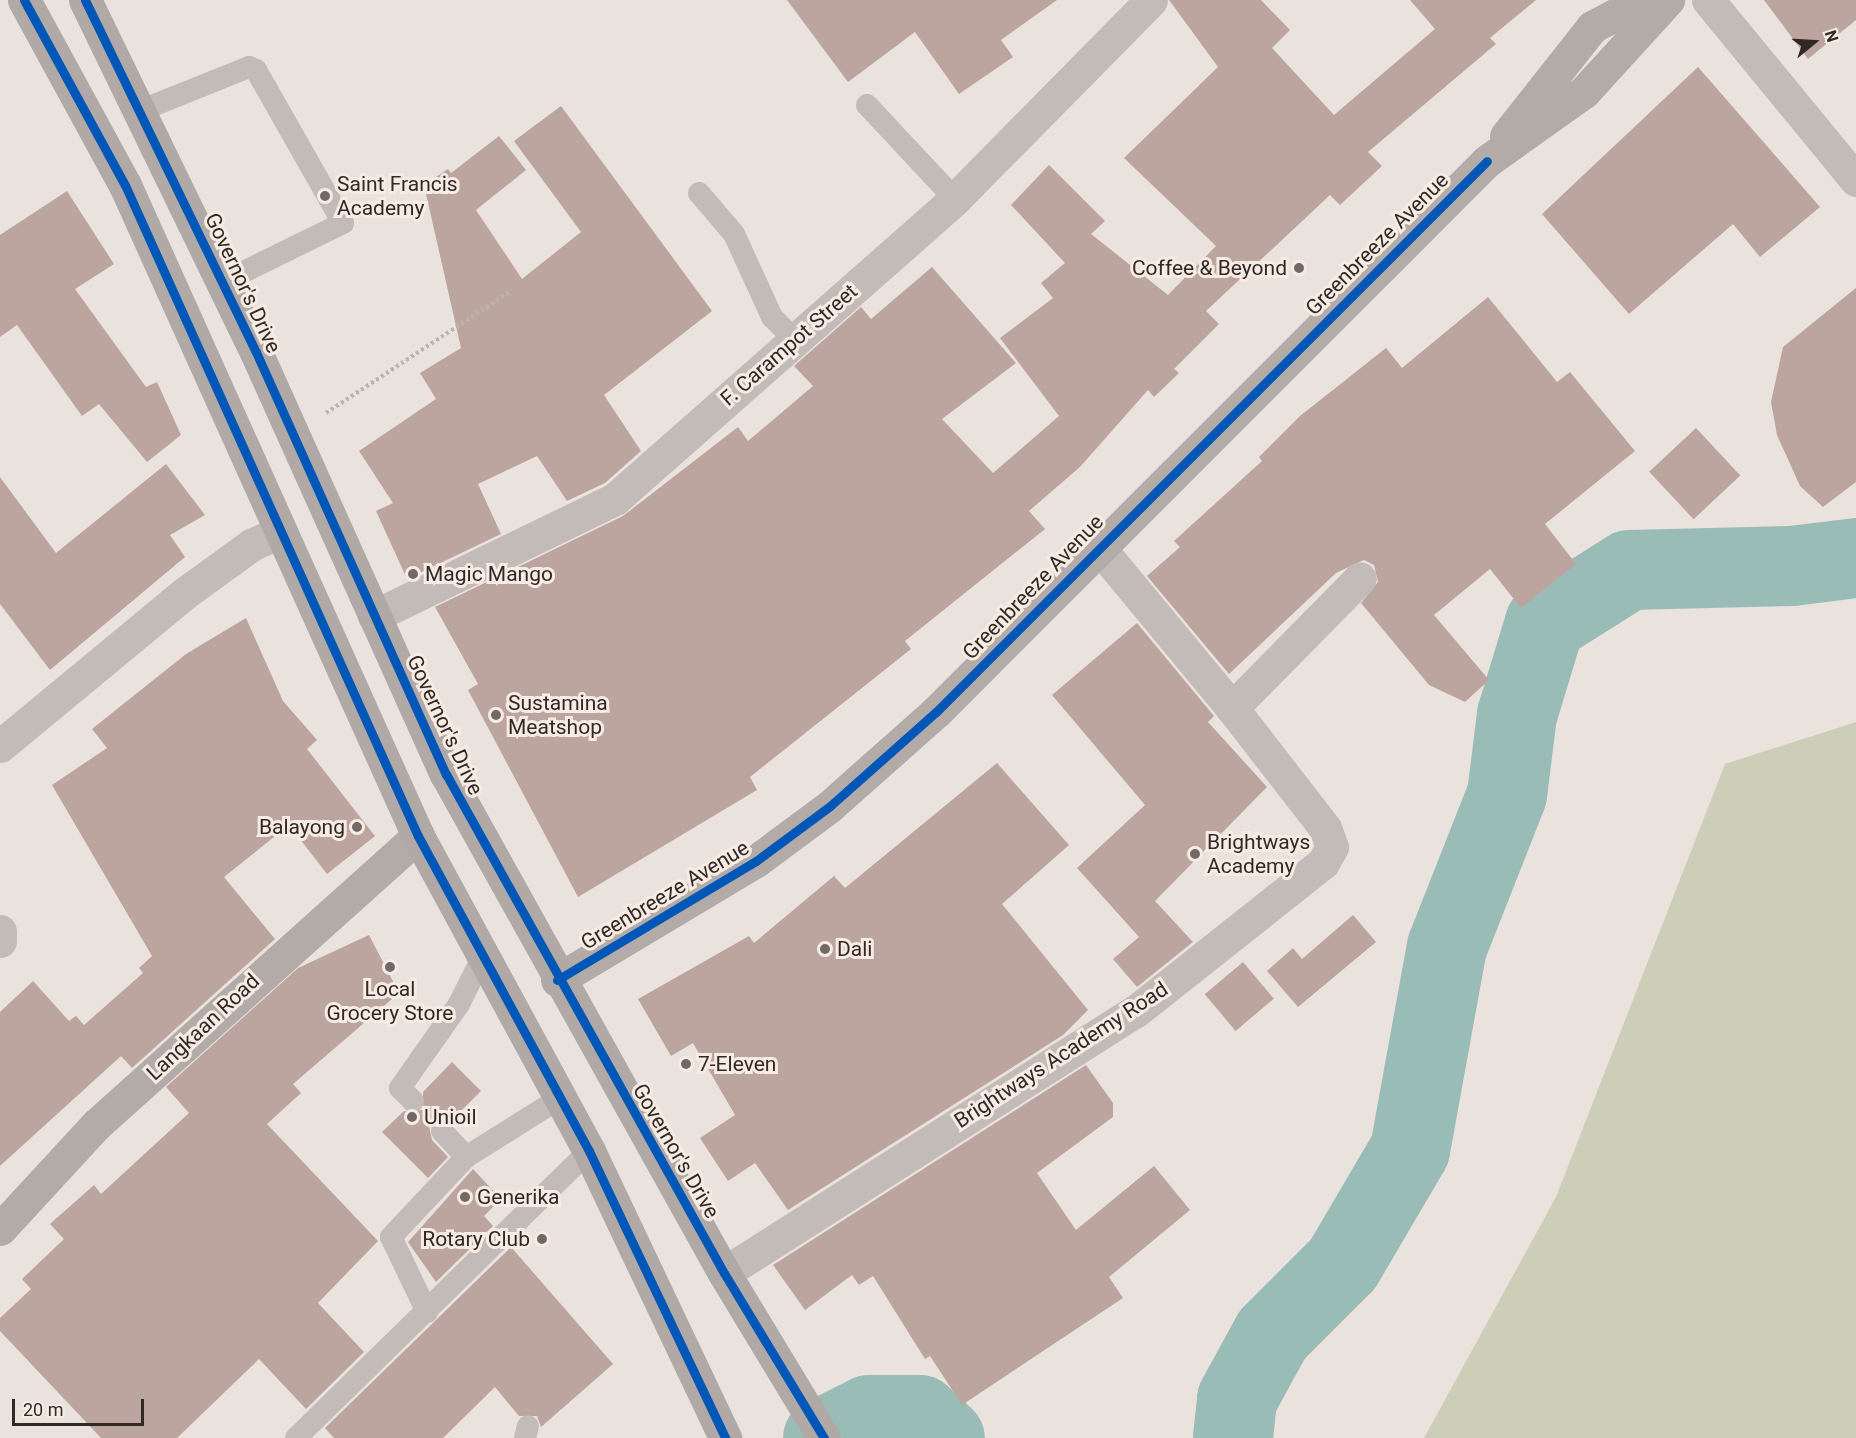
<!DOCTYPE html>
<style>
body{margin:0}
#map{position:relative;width:1856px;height:1438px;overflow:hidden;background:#eae2dd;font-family:Roboto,sans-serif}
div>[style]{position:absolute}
.green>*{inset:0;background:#cdceb8}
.river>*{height:80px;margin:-40px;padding:0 40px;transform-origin:40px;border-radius:40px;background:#9abcb7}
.building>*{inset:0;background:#bda59f;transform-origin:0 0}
.path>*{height:4px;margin-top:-2px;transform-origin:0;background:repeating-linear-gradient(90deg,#bbb3af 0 3px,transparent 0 6px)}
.lane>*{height:22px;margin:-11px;padding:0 11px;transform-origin:11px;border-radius:11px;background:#c2bbb7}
.street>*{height:33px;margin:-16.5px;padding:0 16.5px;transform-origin:16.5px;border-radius:16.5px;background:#c2bbb7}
.secondary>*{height:33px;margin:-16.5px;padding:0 16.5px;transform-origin:16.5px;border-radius:16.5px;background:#b3aba7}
.primary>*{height:33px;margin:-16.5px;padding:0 16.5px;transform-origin:16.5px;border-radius:16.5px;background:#b1a9a6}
.cycleway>*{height:9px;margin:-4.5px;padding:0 4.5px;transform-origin:4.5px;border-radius:4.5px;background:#0057b8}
.dots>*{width:16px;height:16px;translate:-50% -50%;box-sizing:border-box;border:3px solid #f7ece3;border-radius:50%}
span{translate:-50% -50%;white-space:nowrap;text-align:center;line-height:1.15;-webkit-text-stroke:6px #f7ece3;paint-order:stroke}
.poi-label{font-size:21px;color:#322826}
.left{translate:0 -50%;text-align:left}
.right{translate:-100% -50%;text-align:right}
.street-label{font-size:21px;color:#322826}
.north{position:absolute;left:1784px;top:12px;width:60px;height:60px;-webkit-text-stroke:4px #f7ece3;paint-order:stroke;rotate:72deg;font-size:16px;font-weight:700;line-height:24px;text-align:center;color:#322826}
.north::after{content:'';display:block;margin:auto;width:21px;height:27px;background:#322826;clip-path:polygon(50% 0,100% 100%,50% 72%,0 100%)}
.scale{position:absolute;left:12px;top:1399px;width:132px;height:27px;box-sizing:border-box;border:3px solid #322826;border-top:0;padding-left:8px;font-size:18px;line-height:21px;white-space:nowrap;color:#322826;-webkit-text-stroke:4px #f7ece3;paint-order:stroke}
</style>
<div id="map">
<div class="green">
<div style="clip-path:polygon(1856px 722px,1856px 1438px,1424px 1438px,1556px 1197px,1725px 764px)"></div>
</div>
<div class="river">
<div style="left:823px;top:1438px;width:51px;rotate:-26.6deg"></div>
<div style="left:869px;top:1415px;width:51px"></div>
<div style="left:920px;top:1415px;width:34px;rotate:43deg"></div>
<div style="left:1233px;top:1438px;width:39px;rotate:-84deg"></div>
<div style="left:1237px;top:1399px;width:73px;rotate:-61.3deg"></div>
<div style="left:1272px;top:1335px;width:100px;rotate:-45deg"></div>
<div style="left:1343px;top:1264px;width:132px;rotate:-59.6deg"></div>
<div style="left:1410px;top:1150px;width:206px;rotate:-79.7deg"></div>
<div style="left:1447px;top:947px;width:163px;rotate:-68.5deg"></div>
<div style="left:1507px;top:795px;width:81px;rotate:-82.9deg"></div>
<div style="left:1517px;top:715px;width:96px;rotate:-73.1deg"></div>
<div style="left:1545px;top:623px;width:99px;rotate:-32.2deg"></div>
<div style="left:1629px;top:570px;width:163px;rotate:-1.4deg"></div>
<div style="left:1792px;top:566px;width:64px;rotate:-7.1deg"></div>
</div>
<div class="building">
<div style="clip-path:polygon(787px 0,1057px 0,1001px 40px,1013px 57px,959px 94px,915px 32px,848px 82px)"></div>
<div style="clip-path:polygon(1169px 0,1261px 0,1290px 30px,1272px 48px,1334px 115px,1435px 29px,1410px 0,1536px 0,1490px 38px,1496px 44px,1368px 152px,1382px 166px,1340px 205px,1330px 195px,1206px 311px,1219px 324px,1174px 369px,1179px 373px,1154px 397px,1148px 390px,1080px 467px,1029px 511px,1045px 529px,905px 641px,911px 649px,750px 777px,757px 790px,578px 897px,468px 690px,478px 684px,435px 607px,623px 516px,738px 427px,748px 441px,813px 386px,794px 366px,861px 307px,871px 319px,932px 267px,1016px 363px,942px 419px,993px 473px,1059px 416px,1000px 338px,1053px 298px,1041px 283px,1065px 263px,1011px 205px,1049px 165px,1105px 221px,1091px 234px,1168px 295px,1216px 246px,1124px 158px,1218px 67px)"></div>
<div style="clip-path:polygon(1764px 0,1856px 0,1856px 20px,1808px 59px)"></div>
<div style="clip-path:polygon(1698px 67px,1820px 207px,1760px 257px,1733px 224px,1629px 314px,1542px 214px)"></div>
<div style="clip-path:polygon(561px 106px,712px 311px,604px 395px,641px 451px,605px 483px,567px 501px,537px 456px,478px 484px,501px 534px,407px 579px,376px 511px,393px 503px,359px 451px,436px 399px,420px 373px,461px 348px,424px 185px,448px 169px,451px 173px,499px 136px,526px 170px,476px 210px,522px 279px,581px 232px,514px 141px)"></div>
<div style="clip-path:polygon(67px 191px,114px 264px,75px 289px,146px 387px,157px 382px,181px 435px,147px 462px,99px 404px,82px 416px,17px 325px,0 337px,0 235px)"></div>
<div style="clip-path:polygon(1856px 288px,1856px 482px,1823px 507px,1800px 486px,1777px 435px,1771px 402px,1783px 347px)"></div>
<div style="clip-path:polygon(1488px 297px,1557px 382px,1570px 372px,1635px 451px,1545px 524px,1576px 564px,1521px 608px,1490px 569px,1434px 615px,1489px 680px,1465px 702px,1429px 685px,1361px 603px,1378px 582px,1374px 565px,1364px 560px,1336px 573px,1229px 674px,1147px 576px,1180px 547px,1174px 541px,1262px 461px,1259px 457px,1300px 416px,1386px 348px,1402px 368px)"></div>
<div style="left:1696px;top:428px;width:65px;height:64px;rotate:47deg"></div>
<div style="clip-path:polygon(166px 464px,205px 515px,170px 535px,185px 557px,50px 670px,0 604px,0 477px,56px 553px)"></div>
<div style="clip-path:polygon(246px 618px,283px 701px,317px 740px,307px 749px,375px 836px,327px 874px,289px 825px,224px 877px,275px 939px,132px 1068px,121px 1056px,0 1166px,0 1012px,33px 981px,69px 1021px,76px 1016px,84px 1025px,143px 973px,139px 968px,152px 956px,52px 785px,107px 748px,92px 729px,186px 654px)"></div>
<div style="clip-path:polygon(1137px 623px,1214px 716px,1208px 722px,1267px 787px,1155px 901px,1193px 942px,1137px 987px,1113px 959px,1139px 937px,1077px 868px,1145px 805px,1052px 695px)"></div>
<div style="clip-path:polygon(997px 763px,1069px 845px,1002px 904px,1088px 1010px,1063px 1035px,788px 1210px,755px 1163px,728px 1181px,700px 1138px,735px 1115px,693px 1043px,671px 1056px,638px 999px,749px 936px,754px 943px,834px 876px,845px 888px)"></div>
<div style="clip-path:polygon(1353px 915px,1376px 942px,1298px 1007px,1267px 971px,1293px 948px,1302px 959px)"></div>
<div style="clip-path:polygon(369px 935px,399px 993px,293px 1084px,301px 1093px,267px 1124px,378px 1241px,318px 1303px,364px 1352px,306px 1409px,259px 1359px,177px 1438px,101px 1438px,0 1331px,0 1318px,31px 1289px,22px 1279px,64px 1239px,50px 1224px,94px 1185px,101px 1194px,189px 1113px,166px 1087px,298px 968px)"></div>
<div style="left:1243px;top:962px;width:48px;height:50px;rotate:50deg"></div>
<div style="clip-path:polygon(452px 1062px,481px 1091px,451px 1121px,438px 1118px,429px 1126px,432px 1140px,448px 1157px,428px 1178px,382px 1132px,404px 1111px,423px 1110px,423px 1092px)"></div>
<div style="clip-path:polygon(1086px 1065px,1113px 1103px,1113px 1117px,1037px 1173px,1076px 1230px,1154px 1166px,1190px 1210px,1109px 1277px,1123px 1298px,962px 1405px,930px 1356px,925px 1359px,873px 1276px,859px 1285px,852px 1275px,805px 1310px,773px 1265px)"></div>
<div style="clip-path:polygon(473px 1169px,501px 1199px,484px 1216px,493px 1226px,436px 1282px,408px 1242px)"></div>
<div style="clip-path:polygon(511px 1247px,613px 1364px,541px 1427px,537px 1416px,519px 1416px,495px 1387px,443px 1438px,334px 1438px,325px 1428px)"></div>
</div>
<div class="path">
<div style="left:326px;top:413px;width:222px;rotate:-33.4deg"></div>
</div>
<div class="lane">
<div style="left:867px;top:105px;width:129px;rotate:46.9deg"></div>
<div style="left:142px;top:110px;width:115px;rotate:-21.9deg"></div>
<div style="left:249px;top:67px;width:8px;rotate:23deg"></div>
<div style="left:256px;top:70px;width:176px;rotate:60.4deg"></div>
<div style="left:343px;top:223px;width:134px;rotate:153.8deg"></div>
<div style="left:699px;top:193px;width:54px;rotate:49.5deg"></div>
<div style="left:734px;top:234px;width:91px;rotate:65.4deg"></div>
<div style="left:772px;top:317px;width:33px;rotate:45deg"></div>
<div style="left:413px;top:1101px;width:18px;rotate:-135deg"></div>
<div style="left:400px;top:1088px;width:103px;rotate:-54.9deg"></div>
<div style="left:459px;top:1004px;width:54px;rotate:-63.4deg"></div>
<div style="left:442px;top:1131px;width:35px;rotate:47deg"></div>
<div style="left:427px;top:1312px;width:83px;rotate:-115.6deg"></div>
<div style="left:391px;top:1237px;width:110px;rotate:-46.8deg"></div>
<div style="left:466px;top:1157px;width:111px;rotate:-32.1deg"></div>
<div style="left:296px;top:1438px;width:410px;rotate:-44.4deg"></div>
<div style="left:525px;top:1438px;width:12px;rotate:-76deg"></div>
</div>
<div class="street">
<div style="left:1708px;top:0;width:233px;rotate:50.6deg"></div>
<div style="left:374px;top:616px;width:268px;rotate:-25.9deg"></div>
<div style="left:615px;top:499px;width:453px;rotate:-41.4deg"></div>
<div style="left:955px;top:199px;width:279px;rotate:-45.4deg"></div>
<div style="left:1232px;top:708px;width:182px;rotate:-45.4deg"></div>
<div style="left:0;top:746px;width:240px;rotate:-39.6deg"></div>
<div style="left:185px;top:593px;width:82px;rotate:-36deg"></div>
<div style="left:251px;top:545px;width:30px;rotate:-24deg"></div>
<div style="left:0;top:931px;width:10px;rotate:90deg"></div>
<div style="left:724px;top:1273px;width:488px;rotate:-32.5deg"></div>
<div style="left:1136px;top:1011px;width:238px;rotate:-38.4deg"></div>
<div style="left:1323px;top:863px;width:18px;rotate:-61deg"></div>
<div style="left:1332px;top:847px;width:20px;rotate:-110deg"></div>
<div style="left:1325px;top:828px;width:152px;rotate:-127.8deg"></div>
<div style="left:1232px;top:708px;width:210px;rotate:-129.6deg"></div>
</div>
<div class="secondary">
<div style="left:1506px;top:136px;width:139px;rotate:-51.7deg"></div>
<div style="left:1592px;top:27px;width:58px;rotate:-27.9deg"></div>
<div style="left:557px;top:980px;width:232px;rotate:-30.9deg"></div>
<div style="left:756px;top:861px;width:92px;rotate:-36.6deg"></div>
<div style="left:830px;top:806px;width:142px;rotate:-41.6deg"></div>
<div style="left:936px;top:712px;width:779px;rotate:-45deg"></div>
<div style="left:1487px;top:161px;width:119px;rotate:-35.4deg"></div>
<div style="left:1584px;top:92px;width:125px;rotate:-47.6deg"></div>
<div style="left:0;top:1229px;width:142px;rotate:-47.3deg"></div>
<div style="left:96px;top:1125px;width:433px;rotate:-41.9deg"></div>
</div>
<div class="primary">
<div style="left:24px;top:0;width:211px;rotate:61.4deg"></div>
<div style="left:125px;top:185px;width:714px;rotate:65.77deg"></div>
<div style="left:418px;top:836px;width:358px;rotate:61.5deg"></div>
<div style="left:589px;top:1151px;width:318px;rotate:64.6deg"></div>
<div style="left:85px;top:0;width:391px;rotate:64.1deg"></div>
<div style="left:256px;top:352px;width:463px;rotate:65.8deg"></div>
<div style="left:446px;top:774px;width:571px;rotate:60.88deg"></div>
<div style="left:724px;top:1273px;width:193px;rotate:58.8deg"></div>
</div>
<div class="cycleway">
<div style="left:24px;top:0;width:211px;rotate:61.4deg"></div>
<div style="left:125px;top:185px;width:714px;rotate:65.77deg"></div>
<div style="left:418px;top:836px;width:358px;rotate:61.5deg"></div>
<div style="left:589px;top:1151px;width:318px;rotate:64.6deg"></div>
<div style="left:85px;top:0;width:391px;rotate:64.1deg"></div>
<div style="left:256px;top:352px;width:463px;rotate:65.8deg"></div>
<div style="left:446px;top:774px;width:571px;rotate:60.88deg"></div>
<div style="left:724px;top:1273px;width:193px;rotate:58.8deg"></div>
<div style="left:557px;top:980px;width:232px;rotate:-30.9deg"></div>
<div style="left:756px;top:861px;width:92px;rotate:-36.6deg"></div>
<div style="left:830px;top:806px;width:142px;rotate:-41.6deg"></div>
<div style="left:936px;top:712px;width:779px;rotate:-45deg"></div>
</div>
<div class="dots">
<div style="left:325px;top:196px;background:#726966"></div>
<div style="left:1299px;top:268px;background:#726966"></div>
<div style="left:413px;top:574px;background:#726966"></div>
<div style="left:496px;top:715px;background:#726966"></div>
<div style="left:357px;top:827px;background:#726966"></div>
<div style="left:1195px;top:854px;background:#726966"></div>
<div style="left:825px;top:949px;background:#726966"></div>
<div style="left:390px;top:967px;background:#726966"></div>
<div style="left:686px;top:1064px;background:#726966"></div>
<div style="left:412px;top:1117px;background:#726966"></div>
<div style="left:465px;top:1197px;background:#726966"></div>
<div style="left:542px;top:1239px;background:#726966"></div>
</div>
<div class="poi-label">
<span class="left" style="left:337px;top:196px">Saint Francis<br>Academy</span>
<span class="right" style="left:1287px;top:268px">Coffee &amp; Beyond</span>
<span class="left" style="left:425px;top:574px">Magic Mango</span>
<span class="left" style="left:508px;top:715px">Sustamina<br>Meatshop</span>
<span class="right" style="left:345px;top:827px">Balayong</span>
<span class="left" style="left:1207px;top:854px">Brightways<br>Academy</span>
<span class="left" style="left:837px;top:949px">Dali</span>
<span style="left:390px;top:1001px">Local<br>Grocery Store</span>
<span class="left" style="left:698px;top:1064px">7-Eleven</span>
<span class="left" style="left:424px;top:1117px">Unioil</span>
<span class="left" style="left:477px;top:1197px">Generika</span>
<span class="right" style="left:530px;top:1239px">Rotary Club</span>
</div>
<div class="street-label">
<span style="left:1377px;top:244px;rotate:-45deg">Greenbreeze Avenue</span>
<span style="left:243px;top:283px;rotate:65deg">Governor's Drive</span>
<span style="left:789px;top:345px;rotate:-41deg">F. Carampot Street</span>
<span style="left:1033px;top:587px;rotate:-46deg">Greenbreeze Avenue</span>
<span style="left:445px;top:725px;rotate:65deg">Governor's Drive</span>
<span style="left:665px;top:895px;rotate:-31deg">Greenbreeze Avenue</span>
<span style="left:203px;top:1027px;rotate:-43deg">Langkaan Road</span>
<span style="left:1061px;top:1055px;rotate:-33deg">Brightways Academy Road</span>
<span style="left:676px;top:1151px;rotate:60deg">Governor's Drive</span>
</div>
<div class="north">N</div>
<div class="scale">20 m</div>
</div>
